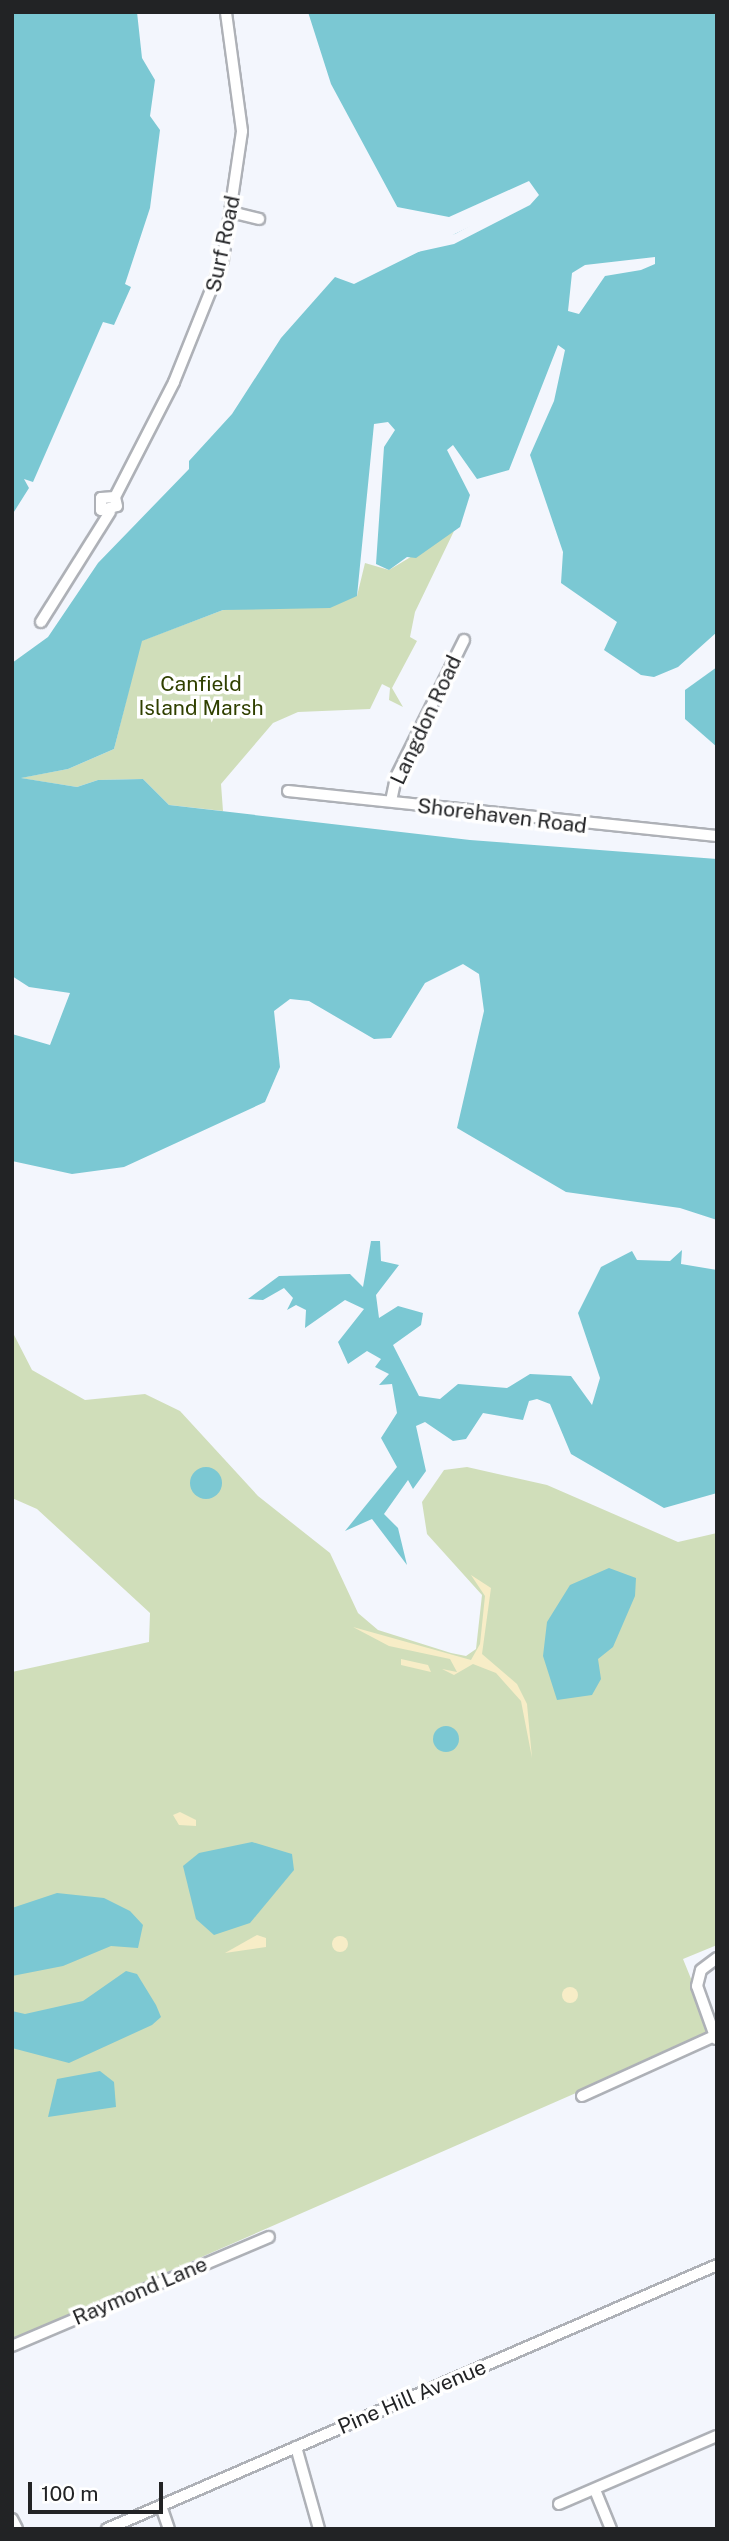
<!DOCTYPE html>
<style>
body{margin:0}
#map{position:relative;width:729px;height:2541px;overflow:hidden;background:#f3f6fd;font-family:"Public Sans",sans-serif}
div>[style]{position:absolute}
.green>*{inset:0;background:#d0deba}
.sand>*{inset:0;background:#f7edc7}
.round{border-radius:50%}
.water>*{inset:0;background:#7bc8d3}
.pier>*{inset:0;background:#f3f6fd}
.roads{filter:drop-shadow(2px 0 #aeb1b7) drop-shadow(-2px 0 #aeb1b7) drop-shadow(0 2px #aeb1b7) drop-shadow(0 -2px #aeb1b7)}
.street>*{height:10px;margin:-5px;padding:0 5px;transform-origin:5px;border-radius:5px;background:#fff}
span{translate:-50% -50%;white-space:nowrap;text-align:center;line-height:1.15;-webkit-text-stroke:7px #fff;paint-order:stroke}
.street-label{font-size:21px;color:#222325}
.park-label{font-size:21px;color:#304000}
.frame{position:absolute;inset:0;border:14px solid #222325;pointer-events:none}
.scale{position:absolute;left:28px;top:2482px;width:135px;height:32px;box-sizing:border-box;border:4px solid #222325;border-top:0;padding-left:9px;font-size:21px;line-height:24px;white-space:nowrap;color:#222325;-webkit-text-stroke:5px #fff;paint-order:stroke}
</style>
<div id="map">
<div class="green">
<div style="clip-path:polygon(454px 531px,415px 612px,410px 637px,417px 641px,392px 688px,403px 707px,389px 700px,390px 688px,382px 684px,370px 709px,298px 712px,273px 723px,221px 784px,223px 811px,169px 805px,143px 779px,98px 780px,77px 787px,20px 778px,68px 769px,114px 749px,141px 641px,223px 610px,357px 596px,365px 563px,389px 570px)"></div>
<div style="clip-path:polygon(12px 1331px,32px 1370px,85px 1400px,145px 1394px,180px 1411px,258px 1496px,330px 1553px,358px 1613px,378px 1630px,451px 1653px,466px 1656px,476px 1649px,482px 1595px,427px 1534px,422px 1502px,444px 1470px,467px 1467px,547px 1485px,678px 1542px,717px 1533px,717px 1945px,683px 1959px,713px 2033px,12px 2340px,12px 1672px,149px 1642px,150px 1613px,37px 1509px,12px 1498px)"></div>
</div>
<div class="sand">
<div style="clip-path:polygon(471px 1575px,491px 1588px,482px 1654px,517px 1684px,527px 1704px,532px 1758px,521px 1701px,496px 1673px,473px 1664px,454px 1675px,442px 1669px,457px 1672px,450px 1659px,389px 1646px,353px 1627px,471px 1660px,480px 1644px,485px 1596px)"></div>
<div style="clip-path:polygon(401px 1659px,428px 1665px,431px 1672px,401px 1665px)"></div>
<div style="clip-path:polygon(180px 1812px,196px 1820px,196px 1826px,179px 1825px,173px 1815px)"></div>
<div style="clip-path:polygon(257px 1935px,266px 1938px,266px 1947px,225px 1953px)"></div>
<div class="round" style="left:332px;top:1936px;width:16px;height:16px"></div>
<div class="round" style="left:562px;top:1987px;width:16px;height:16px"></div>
</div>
<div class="water">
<div style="clip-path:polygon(12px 12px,137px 12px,142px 58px,155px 80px,150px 116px,160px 130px,150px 208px,125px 284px,131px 287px,114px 325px,103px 322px,33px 482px,24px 479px,29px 488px,12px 515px)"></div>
<div style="clip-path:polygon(308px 12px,717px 12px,717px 632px,678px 667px,654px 677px,641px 675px,604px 650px,617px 622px,561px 583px,563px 552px,530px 455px,554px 401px,565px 350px,558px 345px,509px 470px,477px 479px,453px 445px,447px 450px,470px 495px,460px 527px,416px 558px,407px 557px,389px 570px,376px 564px,384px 447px,395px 430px,388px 422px,374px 424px,357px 596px,330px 608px,223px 610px,142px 641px,114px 749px,68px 769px,21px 778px,77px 787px,98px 780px,143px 779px,169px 805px,470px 840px,717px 859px,717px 1220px,680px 1208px,566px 1192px,457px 1128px,484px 1011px,479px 974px,463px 964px,425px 983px,391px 1038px,374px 1039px,309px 1001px,290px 999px,274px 1011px,280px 1067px,265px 1102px,124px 1167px,72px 1174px,12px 1161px,12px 1034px,50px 1045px,70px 993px,29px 987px,12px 976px,12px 663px,48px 637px,98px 563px,189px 469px,189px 461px,232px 414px,281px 338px,335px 277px,354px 284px,533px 195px,517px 192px,458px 220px,400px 212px,331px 84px)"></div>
<div style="clip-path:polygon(717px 667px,717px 747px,685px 719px,685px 690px)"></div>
<div style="clip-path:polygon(371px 1241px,380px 1241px,381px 1261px,399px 1265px,376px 1295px,379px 1318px,398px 1306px,423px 1313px,421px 1325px,393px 1345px,419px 1396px,440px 1399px,458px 1384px,507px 1388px,530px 1374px,571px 1376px,592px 1405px,600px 1378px,578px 1313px,601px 1267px,632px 1251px,637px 1260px,670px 1261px,682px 1250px,681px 1264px,717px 1270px,717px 1493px,664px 1508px,571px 1454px,550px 1404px,537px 1399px,529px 1401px,523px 1420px,483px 1413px,466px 1439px,453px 1441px,425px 1422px,416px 1426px,426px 1471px,413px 1489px,408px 1480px,384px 1514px,398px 1528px,407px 1565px,372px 1519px,345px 1531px,397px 1467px,381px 1438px,397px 1413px,392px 1384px,379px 1385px,389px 1374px,375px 1367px,381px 1359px,367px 1351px,348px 1364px,338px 1342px,364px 1309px,345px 1300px,305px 1328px,306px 1310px,296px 1305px,287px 1310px,293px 1298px,284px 1288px,263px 1300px,248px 1299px,279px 1276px,350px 1274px,363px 1287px)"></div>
<div class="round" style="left:190px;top:1467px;width:32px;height:32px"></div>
<div style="clip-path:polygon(609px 1568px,636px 1578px,635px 1596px,613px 1647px,598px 1659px,601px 1679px,592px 1695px,557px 1700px,543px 1656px,547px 1622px,570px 1585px)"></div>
<div class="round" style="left:433px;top:1726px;width:26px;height:26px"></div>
<div style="clip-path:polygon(252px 1842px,292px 1854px,294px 1870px,250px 1923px,214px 1935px,196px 1919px,183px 1866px,199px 1853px)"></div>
<div style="clip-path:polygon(57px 1893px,104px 1898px,130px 1911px,143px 1925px,138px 1948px,111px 1946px,63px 1966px,12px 1976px,12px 1908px)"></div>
<div style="clip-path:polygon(126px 1971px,137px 1974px,156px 2005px,161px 2017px,152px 2025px,69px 2063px,12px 2048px,12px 2011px,25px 2014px,83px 2001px)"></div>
<div style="clip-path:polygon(100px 2071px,114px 2082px,116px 2107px,48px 2117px,57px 2079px)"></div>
</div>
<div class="pier">
<div style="clip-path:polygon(529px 181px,539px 195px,530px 205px,454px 244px,413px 253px,425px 239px,455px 234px,527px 194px,459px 223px,399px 216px,392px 206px,449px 217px)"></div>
<div style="clip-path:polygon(655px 257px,655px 264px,641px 270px,605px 276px,579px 314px,568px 311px,572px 273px,585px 265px)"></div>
</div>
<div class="roads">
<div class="street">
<div style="left:231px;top:212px;width:29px;rotate:14deg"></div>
<div style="left:115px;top:497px;width:14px;rotate:176deg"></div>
<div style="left:101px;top:498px;width:12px;rotate:90deg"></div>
<div style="left:101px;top:510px;width:16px;rotate:-14deg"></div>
<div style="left:117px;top:506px;width:9px;rotate:-103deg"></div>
<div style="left:115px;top:497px;width:129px;rotate:-62.8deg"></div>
<div style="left:174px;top:382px;width:131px;rotate:-68.1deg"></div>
<div style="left:223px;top:260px;width:130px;rotate:-81.6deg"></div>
<div style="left:242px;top:131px;width:120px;rotate:-97.7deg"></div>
<div style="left:41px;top:622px;width:130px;rotate:-57.9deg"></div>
<div style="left:288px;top:791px;width:431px;rotate:6deg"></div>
<div style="left:391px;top:801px;width:25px;rotate:-78deg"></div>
<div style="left:396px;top:777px;width:153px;rotate:-63.6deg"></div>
<div style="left:716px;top:2039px;width:56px;rotate:-109.7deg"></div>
<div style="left:697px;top:1986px;width:16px;rotate:-76deg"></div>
<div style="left:701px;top:1970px;width:20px;rotate:-37deg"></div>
<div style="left:582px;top:2096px;width:145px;rotate:-24.4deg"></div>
<div style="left:12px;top:2346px;width:279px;rotate:-23deg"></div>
<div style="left:296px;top:2447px;width:85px;rotate:74.3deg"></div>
<div style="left:595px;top:2490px;width:42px;rotate:67.7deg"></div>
<div style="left:559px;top:2504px;width:172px;rotate:-23.3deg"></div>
<div style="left:161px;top:2506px;width:24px;rotate:71deg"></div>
<div style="left:12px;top:2519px;width:11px;rotate:63deg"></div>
<div style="left:107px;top:2529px;width:665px;rotate:-23.4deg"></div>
</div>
</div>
<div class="street-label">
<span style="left:223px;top:244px;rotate:-78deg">Surf Road</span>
<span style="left:426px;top:720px;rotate:-65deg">Langdon Road</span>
<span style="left:502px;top:816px;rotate:7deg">Shorehaven Road</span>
<span style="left:140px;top:2291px;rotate:-23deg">Raymond Lane</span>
<span style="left:412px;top:2397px;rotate:-23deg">Pine Hill Avenue</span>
</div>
<div class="park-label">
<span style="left:201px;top:696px">Canfield<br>Island Marsh</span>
</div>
<div class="frame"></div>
<div class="scale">100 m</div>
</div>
